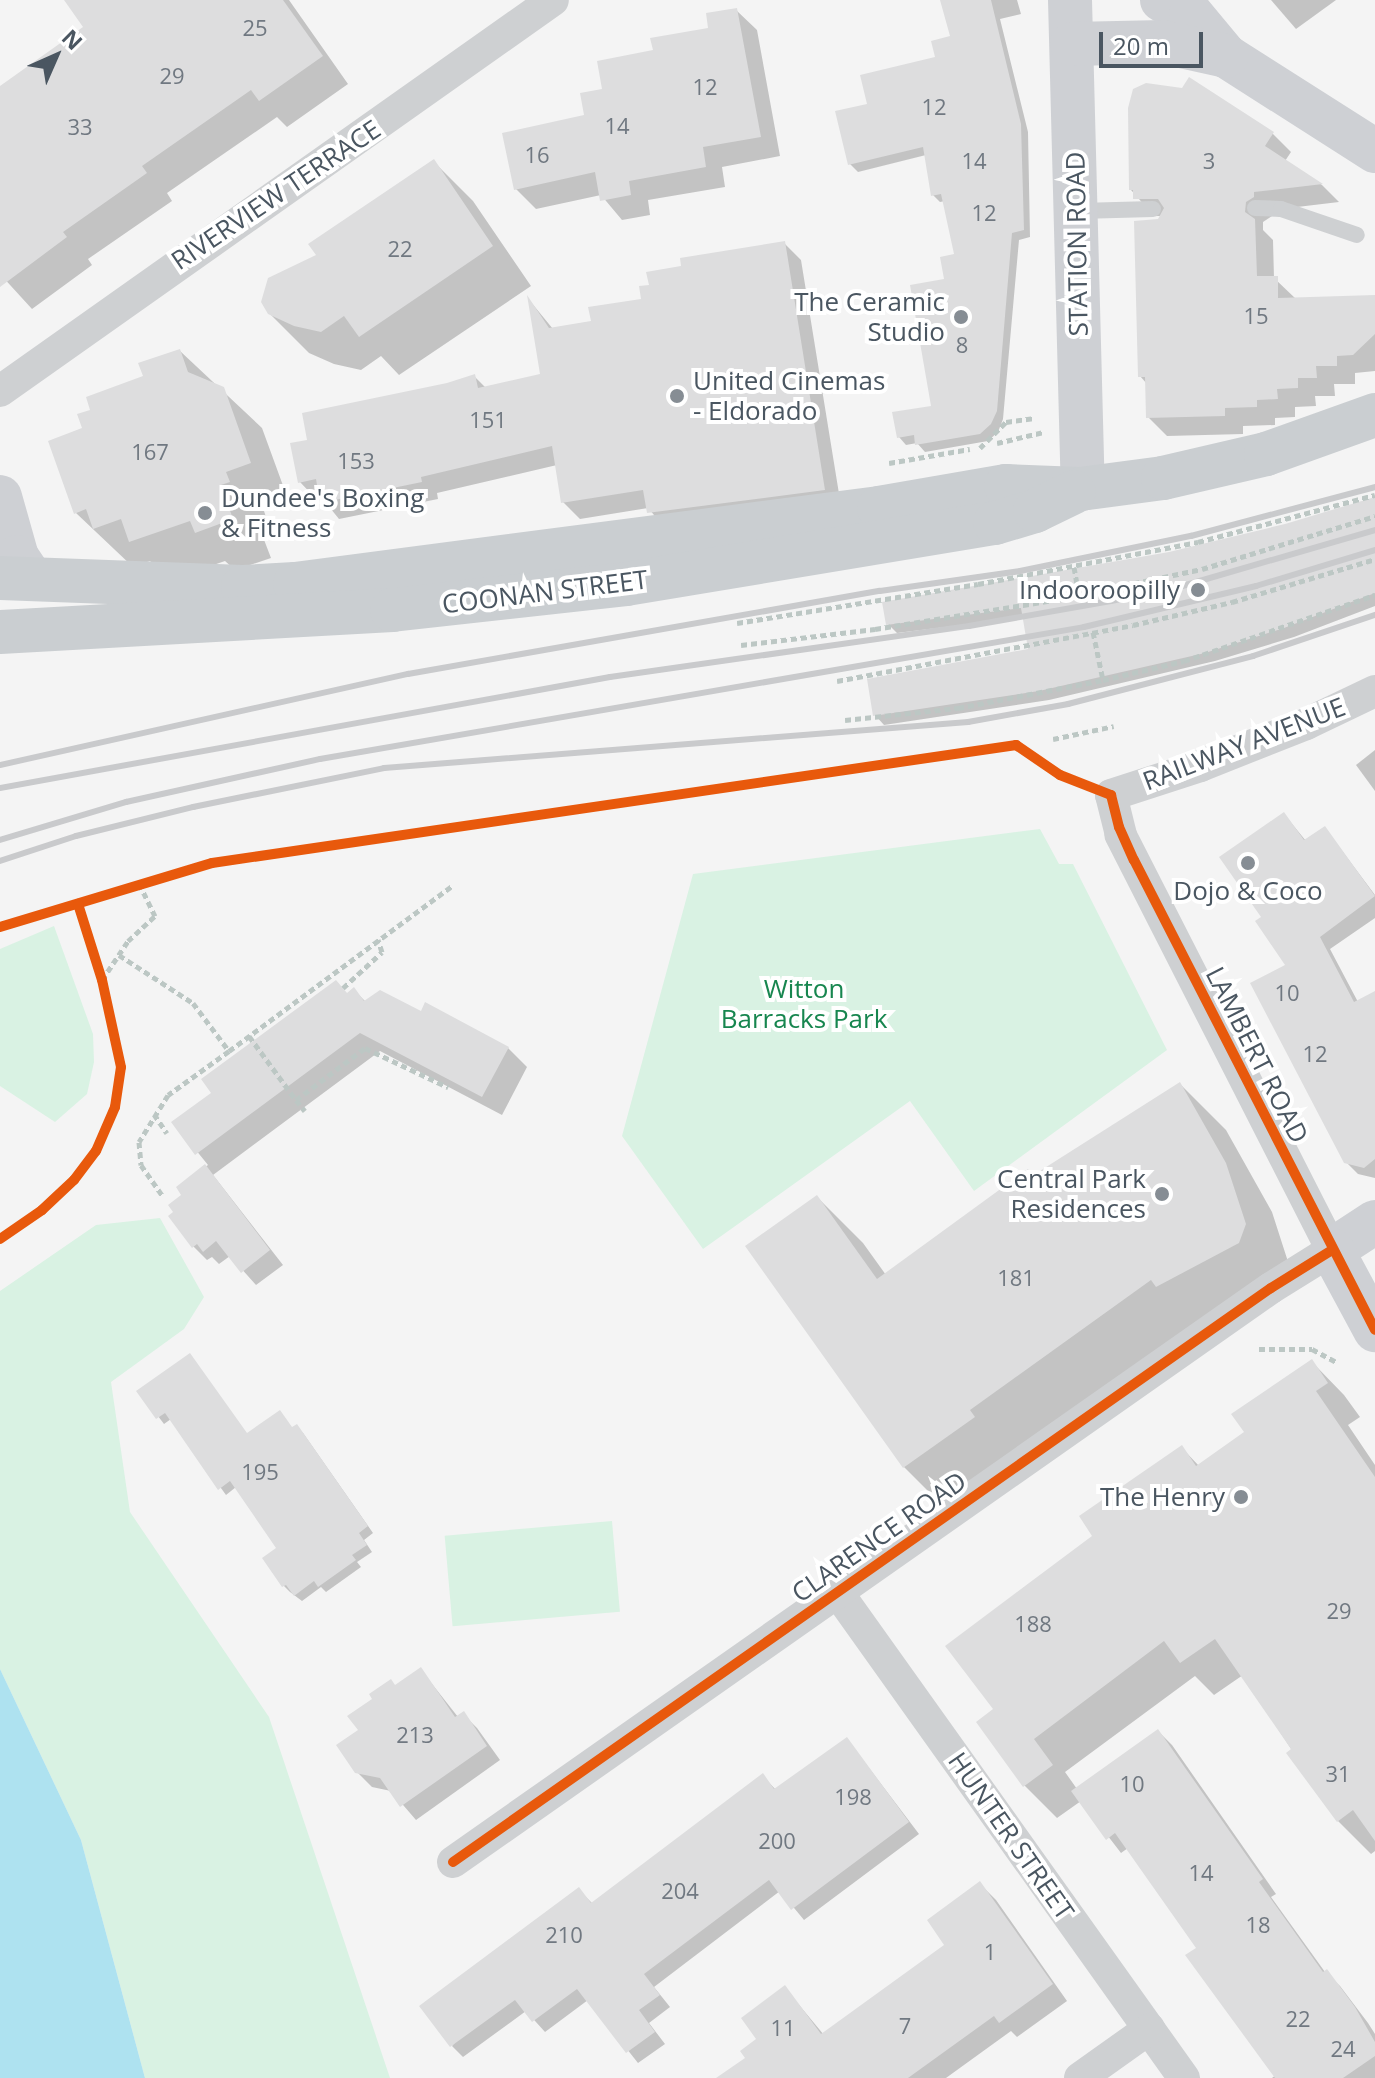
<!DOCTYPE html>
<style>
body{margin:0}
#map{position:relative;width:1375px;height:2078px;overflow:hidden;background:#f4f4f4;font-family:"Open Sans",sans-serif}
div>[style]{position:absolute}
.green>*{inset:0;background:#d9f2e3;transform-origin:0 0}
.water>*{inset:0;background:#aee2f0}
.shadow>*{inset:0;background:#0003}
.building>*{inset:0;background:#ddddde}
.path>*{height:5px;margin-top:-2.5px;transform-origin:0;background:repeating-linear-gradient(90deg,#bcc7c4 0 6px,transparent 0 10px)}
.lane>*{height:16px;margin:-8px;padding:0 8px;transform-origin:8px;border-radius:8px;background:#ced0d2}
.street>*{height:32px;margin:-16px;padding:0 16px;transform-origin:16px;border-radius:16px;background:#ced0d2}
.secondary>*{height:44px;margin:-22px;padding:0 22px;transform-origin:22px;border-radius:22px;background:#ced0d4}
.primary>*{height:44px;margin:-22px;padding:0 22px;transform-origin:22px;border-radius:22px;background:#caced1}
.rail>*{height:6px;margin:-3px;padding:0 3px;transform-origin:3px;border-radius:3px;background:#c9cacc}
.cycleway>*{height:10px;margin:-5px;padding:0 5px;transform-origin:5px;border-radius:5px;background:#e8590c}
.dots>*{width:22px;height:22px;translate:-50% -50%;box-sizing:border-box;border:4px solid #fff;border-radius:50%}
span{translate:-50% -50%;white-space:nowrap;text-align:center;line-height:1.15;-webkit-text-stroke:8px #fff;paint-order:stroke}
.number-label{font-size:22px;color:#707881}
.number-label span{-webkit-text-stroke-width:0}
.street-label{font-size:26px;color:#4a5661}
.poi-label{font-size:26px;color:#4a5661}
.right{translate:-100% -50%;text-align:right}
.left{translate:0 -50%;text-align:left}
.park-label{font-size:26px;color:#17864f}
.north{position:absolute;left:16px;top:16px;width:80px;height:80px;-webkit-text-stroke:6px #fff;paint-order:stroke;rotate:45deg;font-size:22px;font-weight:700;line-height:32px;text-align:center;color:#4a5661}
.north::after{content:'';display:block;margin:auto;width:28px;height:36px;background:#4a5661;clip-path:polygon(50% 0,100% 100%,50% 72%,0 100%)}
.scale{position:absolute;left:1099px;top:32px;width:104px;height:36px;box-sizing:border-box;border:4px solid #4a5661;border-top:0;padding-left:10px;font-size:24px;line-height:28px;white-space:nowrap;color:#4a5661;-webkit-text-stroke:6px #fff;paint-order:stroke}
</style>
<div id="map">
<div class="green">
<div style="clip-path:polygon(1040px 829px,1059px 864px,1073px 864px,1167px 1050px,974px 1191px,910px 1101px,703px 1249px,622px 1136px,693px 874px)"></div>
<div style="clip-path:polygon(54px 926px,93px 1034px,94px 1062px,87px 1094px,55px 1122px,0 1086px,0 949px)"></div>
<div style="clip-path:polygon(160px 1218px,204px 1297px,184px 1329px,111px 1382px,130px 1512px,269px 1717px,390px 2078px,145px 2078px,81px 1840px,0 1669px,0 1291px,96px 1225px)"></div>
<div style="left:612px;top:1521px;width:91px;height:168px;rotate:85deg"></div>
</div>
<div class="water">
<div style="clip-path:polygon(0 1669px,81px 1840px,145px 2078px,0 2078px)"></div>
</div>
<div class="shadow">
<div style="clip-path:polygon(71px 0,289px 0,348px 84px,287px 127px,277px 117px,167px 193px,172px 201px,88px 259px,92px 265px,32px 309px,0 274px,0 91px,86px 27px)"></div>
<div style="clip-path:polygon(942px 0,1017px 0,1021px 14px,1000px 19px,1028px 132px,1030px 237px,1019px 240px,1003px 419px,998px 432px,988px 441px,925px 452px,917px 443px,906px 445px,899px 437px,933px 407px,946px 280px,957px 256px,945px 201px,940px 202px,933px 195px,926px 155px,858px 172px,850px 164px,869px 105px,937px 59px,952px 37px)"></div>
<div style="clip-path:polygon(1271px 0,1336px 0,1296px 29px)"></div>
<div style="clip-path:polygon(736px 10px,757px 30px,780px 156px,722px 167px,725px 187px,648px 200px,650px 215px,622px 220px,601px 195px,536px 209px,516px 189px,586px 116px,605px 91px,655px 52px,711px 30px)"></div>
<div style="clip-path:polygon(1272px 133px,1291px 152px,1285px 161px,1322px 185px,1339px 202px,1272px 210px,1272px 216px,1263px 222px,1263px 230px,1273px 240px,1274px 278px,1296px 299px,1375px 297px,1375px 371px,1355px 373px,1355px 384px,1334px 384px,1335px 396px,1315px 396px,1316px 406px,1295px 407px,1295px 417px,1275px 418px,1275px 425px,1243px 426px,1243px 434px,1167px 436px,1148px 417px,1147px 384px,1140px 376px,1161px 216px,1154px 216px,1131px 190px)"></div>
<div style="clip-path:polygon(434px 162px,473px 201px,531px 286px,399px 375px,381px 356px,361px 370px,334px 364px,309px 353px,269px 313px,319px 256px)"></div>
<div style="clip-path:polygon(784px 243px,801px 260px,841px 506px,666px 529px,648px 508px,580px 519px,563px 502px,557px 465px,437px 493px,438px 499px,339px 519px,322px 498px,317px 500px,300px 482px,309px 441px,474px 376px,486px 388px,542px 376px,530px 301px,553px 329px,593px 323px)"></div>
<div style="clip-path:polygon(180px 351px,262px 428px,289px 502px,264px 511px,267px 520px,258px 524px,271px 558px,235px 570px,225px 561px,170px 580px,150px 561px,133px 567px,76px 513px,85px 429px,93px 411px)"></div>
<div style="clip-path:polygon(1375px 499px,1375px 606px,1294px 637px,1215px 661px,1049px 700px,884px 725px,875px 715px,1030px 651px,1025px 617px,897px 633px,888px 624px,1285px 526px)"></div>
<div style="clip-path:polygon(1375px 750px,1375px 791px,1356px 765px)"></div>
<div style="clip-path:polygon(1284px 814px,1306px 841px,1325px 828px,1375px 895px,1375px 918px,1330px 949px,1358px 1002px,1375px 994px,1375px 1178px,1358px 1174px,1346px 1162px,1288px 966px,1263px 917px)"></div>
<div style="clip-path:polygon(354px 990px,366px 1002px,422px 1014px,508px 1048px,527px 1067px,502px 1115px,380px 1051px,213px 1175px,283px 1265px,256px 1285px,230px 1256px,219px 1264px,212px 1257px,207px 1260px,193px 1246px,184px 1195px,178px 1187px,208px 1165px,174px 1123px)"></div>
<div style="clip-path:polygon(1180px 1084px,1226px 1130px,1272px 1212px,1291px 1271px,950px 1513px,904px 1467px,817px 1197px,863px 1243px,886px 1275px)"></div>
<div style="clip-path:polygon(1312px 1362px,1344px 1395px,1360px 1417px,1348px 1425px,1375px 1465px,1375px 1851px,1371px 1854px,1338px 1821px,1243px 1675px,1214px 1695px,1195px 1676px,1065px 1772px,1077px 1789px,1158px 1731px,1172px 1745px,1276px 1894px,1271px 1897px,1325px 1972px,1340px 1986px,1368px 2023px,1375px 2034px,1375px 2078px,1272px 2078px,1276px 2075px,1198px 1948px,1128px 1848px,1121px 1853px,1081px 1801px,1057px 1818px,1024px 1785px,996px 1710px,1095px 1536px,1182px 1448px,1199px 1466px,1247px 1433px)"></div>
<div style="clip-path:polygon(139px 1391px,248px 1435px,293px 1429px,303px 1433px,373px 1533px,364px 1540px,372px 1552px,357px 1562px,361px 1567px,326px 1592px,321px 1587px,302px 1601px,290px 1592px,284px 1586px,279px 1548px,236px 1487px,226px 1495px,171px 1419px,164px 1424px)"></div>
<div style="clip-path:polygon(421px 1670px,458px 1717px,463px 1714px,477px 1728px,500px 1760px,416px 1820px,391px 1791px,372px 1787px,357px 1772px,360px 1731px,396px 1687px)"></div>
<div style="clip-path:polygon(847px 1739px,919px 1834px,804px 1920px,780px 1891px,654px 1987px,670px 2007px,649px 2023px,665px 2044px,638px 2063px,588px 2000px,545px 2032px,526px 2011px,463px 2057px,452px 2046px,578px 1889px,593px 1904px,762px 1775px,776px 1790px)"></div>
<div style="clip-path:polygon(980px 1884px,996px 1900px,1067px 2001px,1017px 2037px,1011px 2031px,946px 2078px,720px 2078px,747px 2058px,785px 1988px,824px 2035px,947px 1945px)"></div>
</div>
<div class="building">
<div style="clip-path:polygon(64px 0,283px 0,323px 56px,259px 101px,251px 90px,142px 166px,147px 173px,63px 232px,67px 237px,0 287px,0 86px,83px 27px)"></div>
<div style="clip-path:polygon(940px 0,991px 0,1021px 124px,1024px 230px,1012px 233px,997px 411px,991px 424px,980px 434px,915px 445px,914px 435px,897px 438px,892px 412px,931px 406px,910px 285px,944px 279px,940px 257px,954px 254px,941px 194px,931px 196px,923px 147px,848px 165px,835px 111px,867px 104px,860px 75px,935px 57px,931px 41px,950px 36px)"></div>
<div style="clip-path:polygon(737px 8px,761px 137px,703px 147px,706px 167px,629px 181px,631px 195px,600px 201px,595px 172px,514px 190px,502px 133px,584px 115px,580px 93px,602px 89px,597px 61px,653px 50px,650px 38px,708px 28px,706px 13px)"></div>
<div style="clip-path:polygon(1189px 77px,1274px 132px,1265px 146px,1323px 184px,1254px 192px,1254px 197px,1246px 202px,1245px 212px,1255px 219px,1257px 276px,1278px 276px,1278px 298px,1375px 295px,1375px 334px,1353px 355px,1337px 356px,1337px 366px,1316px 366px,1317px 378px,1298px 378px,1298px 388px,1277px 389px,1278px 399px,1257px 400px,1257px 407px,1225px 408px,1225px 416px,1146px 418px,1145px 377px,1138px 377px,1134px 221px,1158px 219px,1164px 208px,1158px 199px,1133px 199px,1133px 190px,1129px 190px,1128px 108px,1133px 89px,1146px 83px,1182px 88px)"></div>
<div style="clip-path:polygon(434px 159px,493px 246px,359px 337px,344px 316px,321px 332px,294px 326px,268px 314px,261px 302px,268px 278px,316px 255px,308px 244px)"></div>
<div style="clip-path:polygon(785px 241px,825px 490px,647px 513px,643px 490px,561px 503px,552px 446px,421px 477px,422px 482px,320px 503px,316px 479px,298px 483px,290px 443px,307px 440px,302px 413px,447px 383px,475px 374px,478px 388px,540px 374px,527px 295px,549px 328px,591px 321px,588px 307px,641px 299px,639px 286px,649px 285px,646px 272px,681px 266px,680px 258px)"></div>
<div style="clip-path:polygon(180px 349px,188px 372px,224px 387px,251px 463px,226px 472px,230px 482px,221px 485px,233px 519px,195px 533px,190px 521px,129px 542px,121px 519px,93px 529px,86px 509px,74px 514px,48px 441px,82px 428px,77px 414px,90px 410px,86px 397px,143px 376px,138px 363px)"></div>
<div style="clip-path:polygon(1375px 497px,1375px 593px,1284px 628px,1205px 653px,1039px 691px,873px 716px,867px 679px,1028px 649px,1021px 608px,886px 625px,882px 602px,1169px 552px,1285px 524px)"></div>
<div style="clip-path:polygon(1284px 812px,1304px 840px,1325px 826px,1375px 896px,1320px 937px,1354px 1002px,1375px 991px,1375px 1159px,1364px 1168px,1344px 1163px,1250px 983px,1285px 965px,1255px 921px,1261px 917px,1219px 857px)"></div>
<div style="clip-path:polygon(336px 980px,347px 993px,354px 987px,364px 1001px,380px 990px,421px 1011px,425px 1002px,509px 1047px,482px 1097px,360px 1033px,195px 1155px,171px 1122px,211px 1093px,201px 1079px)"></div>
<div style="clip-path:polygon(1180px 1082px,1226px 1163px,1246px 1224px,1239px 1243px,1156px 1287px,1151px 1280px,970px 1410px,975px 1417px,903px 1468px,745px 1246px,817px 1195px,877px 1279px,1028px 1169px,1032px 1176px)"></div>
<div style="clip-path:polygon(205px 1164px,270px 1250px,241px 1273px,216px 1241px,203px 1252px,197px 1244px,192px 1248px,168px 1216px,173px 1212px,168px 1205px,181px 1195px,176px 1187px)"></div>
<div style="clip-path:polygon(190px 1353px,247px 1433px,280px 1410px,292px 1427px,297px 1424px,368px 1526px,359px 1533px,367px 1545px,352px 1555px,356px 1560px,318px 1587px,314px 1581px,294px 1596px,286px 1585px,282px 1587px,262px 1558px,276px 1548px,230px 1481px,218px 1490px,165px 1413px,156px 1419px,136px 1391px)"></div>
<div style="clip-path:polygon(1312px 1359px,1328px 1383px,1316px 1391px,1375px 1477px,1375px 1841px,1353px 1810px,1337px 1822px,1286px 1753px,1291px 1749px,1215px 1639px,1180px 1663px,1164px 1641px,1034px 1739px,1053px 1765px,1023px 1787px,976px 1722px,993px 1709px,945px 1646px,1092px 1536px,1079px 1516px,1182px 1445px,1196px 1466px,1244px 1432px,1231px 1414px)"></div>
<div style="clip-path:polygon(421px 1667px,455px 1717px,464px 1711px,487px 1746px,400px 1807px,380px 1778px,355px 1773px,336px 1745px,358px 1730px,347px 1716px,372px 1699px,369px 1694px,391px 1679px,395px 1685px)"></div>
<div style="clip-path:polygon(1158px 1729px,1263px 1879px,1259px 1882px,1323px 1972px,1327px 1969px,1355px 2007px,1375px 2042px,1375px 2056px,1343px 2078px,1275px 2078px,1185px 1955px,1196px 1948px,1115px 1833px,1106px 1840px,1071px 1791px)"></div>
<div style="clip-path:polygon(847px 1737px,909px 1822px,791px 1910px,769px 1880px,644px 1974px,660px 1995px,639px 2010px,655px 2032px,626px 2053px,577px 1989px,532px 2022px,515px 2000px,450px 2047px,419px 2006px,579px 1887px,591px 1903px,763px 1773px,774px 1789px)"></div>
<div style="clip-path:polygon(980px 1881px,1053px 1984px,999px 2023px,994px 2016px,908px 2078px,716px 2078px,745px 2058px,740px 2051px,756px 2039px,741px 2018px,785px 1985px,821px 2034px,944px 1945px,927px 1920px)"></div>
</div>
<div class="path">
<div style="left:997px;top:443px;width:48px;rotate:-13.2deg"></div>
<div style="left:980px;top:448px;width:37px;rotate:-45deg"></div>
<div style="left:1006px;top:422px;width:29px;rotate:-8deg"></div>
<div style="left:889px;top:463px;width:82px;rotate:-9.8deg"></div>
<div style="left:1074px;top:567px;width:28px;rotate:80deg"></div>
<div style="left:737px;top:623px;width:244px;rotate:-9.2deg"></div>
<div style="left:978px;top:584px;width:224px;rotate:-10.8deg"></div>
<div style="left:1198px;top:542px;width:183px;rotate:-14.9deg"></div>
<div style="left:1093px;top:632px;width:49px;rotate:78.2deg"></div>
<div style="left:741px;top:645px;width:135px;rotate:-6.8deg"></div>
<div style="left:875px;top:629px;width:182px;rotate:-9.2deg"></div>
<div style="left:1055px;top:600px;width:150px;rotate:-11.9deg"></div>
<div style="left:1202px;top:569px;width:181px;rotate:-17deg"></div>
<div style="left:837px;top:681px;width:301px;rotate:-10.7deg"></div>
<div style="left:1133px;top:625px;width:102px;rotate:-13.1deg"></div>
<div style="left:1232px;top:602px;width:149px;rotate:-16.7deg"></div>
<div style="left:845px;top:720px;width:114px;rotate:-6.1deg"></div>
<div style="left:958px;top:708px;width:148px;rotate:-10.9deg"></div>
<div style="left:1103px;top:680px;width:83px;rotate:-13.2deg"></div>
<div style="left:1184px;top:661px;width:202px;rotate:-19.1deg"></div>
<div style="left:1053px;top:739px;width:62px;rotate:-12deg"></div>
<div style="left:119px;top:955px;width:88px;rotate:33deg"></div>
<div style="left:193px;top:1003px;width:60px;rotate:53.1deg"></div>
<div style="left:229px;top:1051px;width:75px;rotate:144.2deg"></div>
<div style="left:168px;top:1095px;width:55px;rotate:121.7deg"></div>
<div style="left:139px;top:1142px;width:23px;rotate:85deg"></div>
<div style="left:141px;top:1165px;width:38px;rotate:55deg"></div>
<div style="left:102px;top:980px;width:47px;rotate:-56.3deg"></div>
<div style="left:128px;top:941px;width:37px;rotate:-43deg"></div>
<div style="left:155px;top:916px;width:34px;rotate:-116deg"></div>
<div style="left:343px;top:988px;width:53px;rotate:-42.7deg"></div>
<div style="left:382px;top:952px;width:13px;rotate:-108deg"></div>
<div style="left:249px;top:1036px;width:79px;rotate:53.7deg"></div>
<div style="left:296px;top:1100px;width:86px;rotate:-37deg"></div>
<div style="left:365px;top:1048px;width:92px;rotate:25.2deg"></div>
<div style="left:229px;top:1051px;width:279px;rotate:-36.5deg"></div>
<div style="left:296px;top:1100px;width:14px;rotate:51deg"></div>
<div style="left:154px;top:1114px;width:23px;rotate:56deg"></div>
<div style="left:1259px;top:1349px;width:53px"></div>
<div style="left:1312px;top:1349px;width:27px;rotate:28deg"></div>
</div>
<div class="lane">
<div style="left:1255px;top:208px;width:26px;rotate:2deg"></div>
<div style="left:1281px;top:209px;width:80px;rotate:18.9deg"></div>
<div style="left:1079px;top:211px;width:74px;rotate:-1.5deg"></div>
</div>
<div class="street">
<div style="left:0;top:391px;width:677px;rotate:-35.26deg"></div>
<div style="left:838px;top:1593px;width:596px;rotate:54.5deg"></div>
<div style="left:453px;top:1862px;width:999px;rotate:-35.06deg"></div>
<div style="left:1271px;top:1288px;width:72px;rotate:-31.9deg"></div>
<div style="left:1332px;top:1250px;width:466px;rotate:-117deg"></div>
<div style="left:1121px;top:835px;width:41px;rotate:-104deg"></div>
<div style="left:1111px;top:795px;width:94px;rotate:-18deg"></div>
<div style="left:1200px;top:766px;width:114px;rotate:-21.6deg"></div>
<div style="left:1306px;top:724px;width:76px;rotate:-25.6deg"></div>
<div style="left:1080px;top:2078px;width:85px;rotate:-35.4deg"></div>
</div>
<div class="secondary">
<div style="left:1070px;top:0;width:489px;rotate:88.5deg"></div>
<div style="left:1162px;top:0;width:32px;rotate:26deg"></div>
<div style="left:1191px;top:14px;width:55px;rotate:50.2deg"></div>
<div style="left:1226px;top:56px;width:177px;rotate:32.5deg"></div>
<div style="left:1072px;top:44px;width:91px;rotate:-1.3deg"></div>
<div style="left:1163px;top:42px;width:65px;rotate:12.5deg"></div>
<div style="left:0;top:497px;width:62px;rotate:74.2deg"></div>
<div style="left:17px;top:557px;width:25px;rotate:56deg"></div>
<div style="left:1375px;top:1222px;width:51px;rotate:146.9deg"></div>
<div style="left:1332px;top:1250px;width:91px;rotate:61.7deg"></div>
</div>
<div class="primary">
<div style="left:0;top:578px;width:243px;rotate:2.1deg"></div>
<div style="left:243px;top:587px;width:52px;rotate:-3.3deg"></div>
<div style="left:295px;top:584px;width:589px;rotate:-7.41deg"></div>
<div style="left:879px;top:508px;width:129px;rotate:-9.8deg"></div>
<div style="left:1006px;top:486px;width:74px;rotate:2.3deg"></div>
<div style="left:1080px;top:489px;width:84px;rotate:-7.5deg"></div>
<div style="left:1163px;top:478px;width:106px;rotate:-13.1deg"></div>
<div style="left:1266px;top:454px;width:116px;rotate:-19.7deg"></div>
<div style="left:0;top:632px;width:393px;rotate:-3.2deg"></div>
<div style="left:392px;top:610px;width:235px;rotate:-6.3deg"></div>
<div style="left:626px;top:584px;width:374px;rotate:-9.4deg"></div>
<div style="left:995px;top:523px;width:42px;rotate:-16.7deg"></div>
<div style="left:1035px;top:511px;width:43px;rotate:-26deg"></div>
</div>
<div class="rail">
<div style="left:0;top:765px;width:418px;rotate:-12.6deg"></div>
<div style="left:408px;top:674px;width:479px;rotate:-10deg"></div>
<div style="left:880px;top:591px;width:141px;rotate:-8.1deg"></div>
<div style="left:1020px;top:571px;width:175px;rotate:-11.6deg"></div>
<div style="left:1191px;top:536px;width:190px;rotate:-14.9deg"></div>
<div style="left:0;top:788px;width:620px;rotate:-10.31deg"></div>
<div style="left:610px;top:677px;width:363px;rotate:-8.1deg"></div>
<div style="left:969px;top:626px;width:144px;rotate:-10deg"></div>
<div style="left:1111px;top:601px;width:69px;rotate:-11.6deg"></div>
<div style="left:1179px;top:587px;width:204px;rotate:-16.2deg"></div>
<div style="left:0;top:840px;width:132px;rotate:-16.8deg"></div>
<div style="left:126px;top:802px;width:199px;rotate:-12.5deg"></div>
<div style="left:320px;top:759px;width:775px;rotate:-9.8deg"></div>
<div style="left:1084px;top:627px;width:177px;rotate:-13.4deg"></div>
<div style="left:1256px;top:586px;width:124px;rotate:-16.8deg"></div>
<div style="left:0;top:861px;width:80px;rotate:-18.2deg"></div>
<div style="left:76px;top:836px;width:121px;rotate:-13.9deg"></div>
<div style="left:193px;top:807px;width:195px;rotate:-11.5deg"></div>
<div style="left:384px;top:768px;width:586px;rotate:-4.5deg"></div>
<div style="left:968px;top:722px;width:102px;rotate:-10.2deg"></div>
<div style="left:1068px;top:704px;width:191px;rotate:-14.5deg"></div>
<div style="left:1253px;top:656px;width:129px;rotate:-18.6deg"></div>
</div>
<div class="cycleway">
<div style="left:0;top:927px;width:221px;rotate:-16.8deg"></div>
<div style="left:212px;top:863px;width:813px;rotate:-8.35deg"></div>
<div style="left:1016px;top:745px;width:53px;rotate:34.3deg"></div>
<div style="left:1060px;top:775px;width:55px;rotate:21.4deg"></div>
<div style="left:1111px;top:795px;width:33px;rotate:76deg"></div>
<div style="left:1119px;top:827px;width:36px;rotate:66deg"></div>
<div style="left:1134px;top:860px;width:528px;rotate:62.85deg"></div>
<div style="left:0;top:1239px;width:51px;rotate:-34.6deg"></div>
<div style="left:42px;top:1210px;width:44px;rotate:-43.2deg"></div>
<div style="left:74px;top:1180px;width:36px;rotate:-53deg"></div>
<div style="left:96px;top:1151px;width:48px;rotate:-66.6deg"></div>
<div style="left:115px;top:1107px;width:40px;rotate:-81.5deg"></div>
<div style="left:121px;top:1067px;width:89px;rotate:-102.3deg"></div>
<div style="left:102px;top:980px;width:80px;rotate:-107.5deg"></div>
<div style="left:453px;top:1862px;width:999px;rotate:-35.06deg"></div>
<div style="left:1271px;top:1288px;width:72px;rotate:-31.9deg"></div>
</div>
<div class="dots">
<div style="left:961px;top:317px;background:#868d94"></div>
<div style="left:677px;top:396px;background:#868d94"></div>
<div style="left:205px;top:513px;background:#868d94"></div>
<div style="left:1198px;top:590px;background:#868d94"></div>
<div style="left:1248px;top:863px;background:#868d94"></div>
<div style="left:1162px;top:1194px;background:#868d94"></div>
<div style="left:1241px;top:1497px;background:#868d94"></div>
</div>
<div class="number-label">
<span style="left:255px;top:28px">25</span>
<span style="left:172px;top:76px">29</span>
<span style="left:705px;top:87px">12</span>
<span style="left:934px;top:107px">12</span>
<span style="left:617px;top:126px">14</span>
<span style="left:80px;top:127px">33</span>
<span style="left:537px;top:155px">16</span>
<span style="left:974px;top:161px">14</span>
<span style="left:1209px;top:161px">3</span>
<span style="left:984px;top:213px">12</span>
<span style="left:400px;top:249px">22</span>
<span style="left:1256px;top:316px">15</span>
<span style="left:962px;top:345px">8</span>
<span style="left:488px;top:420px">151</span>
<span style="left:150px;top:452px">167</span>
<span style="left:356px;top:461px">153</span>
<span style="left:1287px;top:993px">10</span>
<span style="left:1315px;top:1054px">12</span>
<span style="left:1016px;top:1278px">181</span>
<span style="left:260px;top:1472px">195</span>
<span style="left:1339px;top:1611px">29</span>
<span style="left:1033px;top:1624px">188</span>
<span style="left:415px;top:1735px">213</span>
<span style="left:1338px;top:1774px">31</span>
<span style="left:1132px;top:1784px">10</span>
<span style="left:853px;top:1797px">198</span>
<span style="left:777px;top:1841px">200</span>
<span style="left:1201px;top:1873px">14</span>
<span style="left:680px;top:1891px">204</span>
<span style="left:1258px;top:1925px">18</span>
<span style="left:564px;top:1935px">210</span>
<span style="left:990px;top:1952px">1</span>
<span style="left:1298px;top:2019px">22</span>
<span style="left:905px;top:2026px">7</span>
<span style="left:783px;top:2028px">11</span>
<span style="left:1343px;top:2049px">24</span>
</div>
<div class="street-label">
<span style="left:276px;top:195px;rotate:-34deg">RIVERVIEW TERRACE</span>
<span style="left:1077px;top:244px;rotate:-91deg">STATION ROAD</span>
<span style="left:545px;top:592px;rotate:-7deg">COONAN STREET</span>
<span style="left:1244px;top:744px;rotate:-21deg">RAILWAY AVENUE</span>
<span style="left:1257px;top:1055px;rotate:63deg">LAMBERT ROAD</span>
<span style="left:879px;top:1537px;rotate:-35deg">CLARENCE ROAD</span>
<span style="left:1011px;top:1836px;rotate:55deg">HUNTER STREET</span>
</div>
<div class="poi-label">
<span class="right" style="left:945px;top:317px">The Ceramic<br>Studio</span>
<span class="left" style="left:693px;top:396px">United Cinemas<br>- Eldorado</span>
<span class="left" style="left:221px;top:513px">Dundee's Boxing<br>&amp; Fitness</span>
<span class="right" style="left:1180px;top:590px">Indooroopilly</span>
<span style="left:1248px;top:891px">Dojo &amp; Coco</span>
<span class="right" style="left:1146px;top:1194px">Central Park<br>Residences</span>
<span class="right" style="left:1225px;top:1497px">The Henry</span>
</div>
<div class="park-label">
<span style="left:804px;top:1004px">Witton<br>Barracks Park</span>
</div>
<div class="north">N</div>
<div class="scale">20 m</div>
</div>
